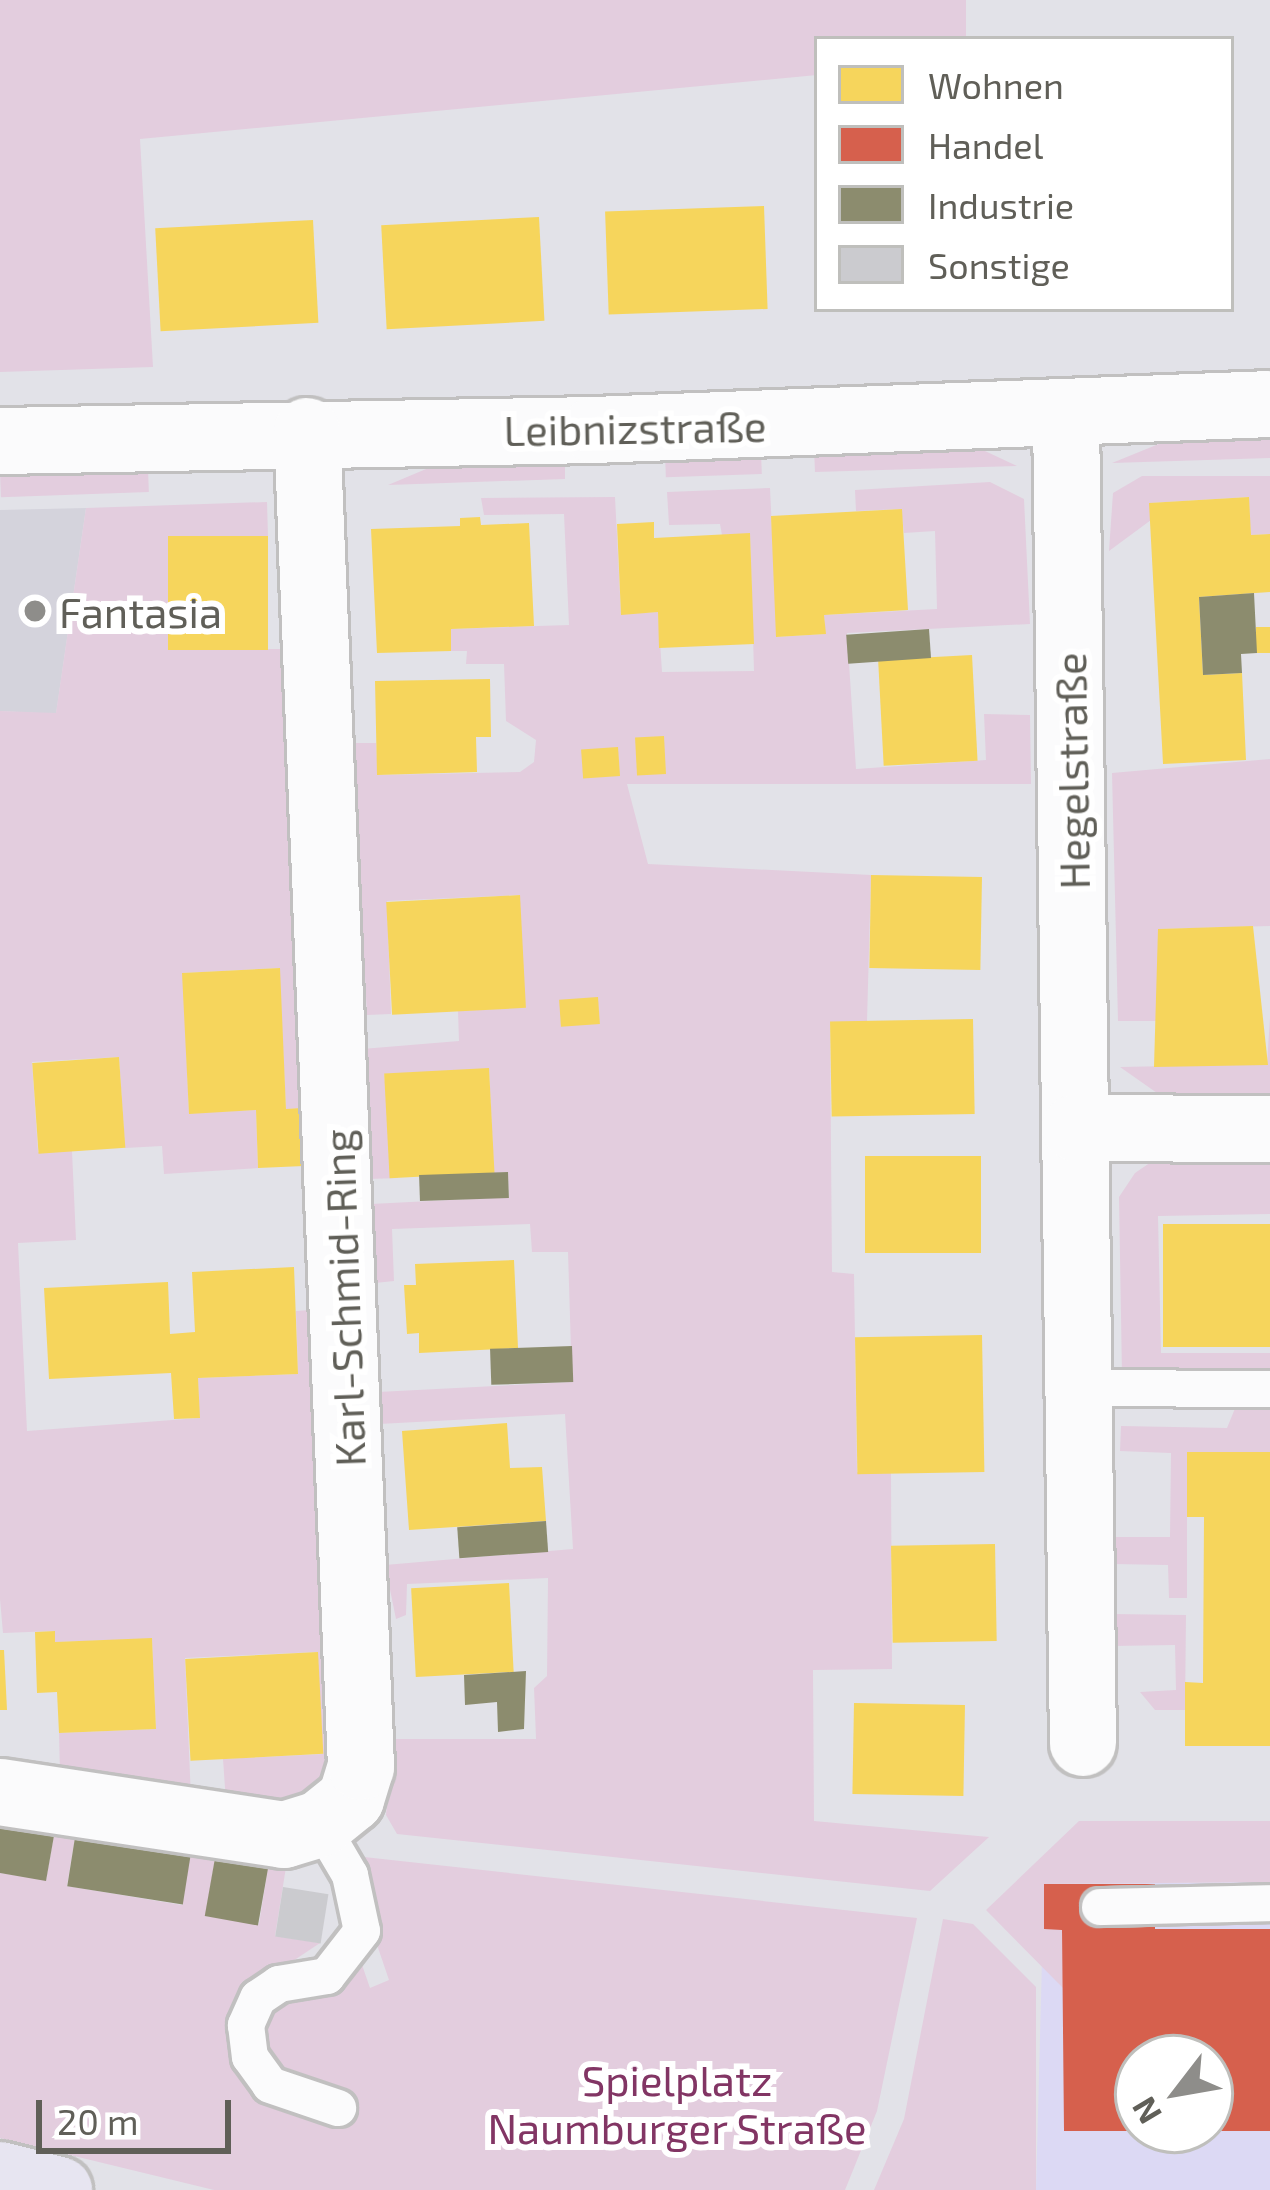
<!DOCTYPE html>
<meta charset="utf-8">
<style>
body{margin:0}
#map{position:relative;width:1270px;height:2190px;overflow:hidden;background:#e2e2e8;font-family:"Exo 2",sans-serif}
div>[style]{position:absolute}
.commercial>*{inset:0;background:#dcd9f4}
.education>*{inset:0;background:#d4d3dc}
.green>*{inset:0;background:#e3cdde;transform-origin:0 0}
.homes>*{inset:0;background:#f6d55c;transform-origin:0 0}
.shops>*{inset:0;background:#d6604d}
.industry>*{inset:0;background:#8c8c6e;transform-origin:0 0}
.building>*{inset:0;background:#cbcbcf;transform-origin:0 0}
.roads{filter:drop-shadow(3px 0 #c1c0c0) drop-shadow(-3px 0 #c1c0c0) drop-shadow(0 3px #c1c0c0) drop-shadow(0 -3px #c1c0c0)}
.lane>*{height:36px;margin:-18px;padding:0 18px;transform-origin:18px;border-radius:18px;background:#fbfbfc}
.street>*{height:66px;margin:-33px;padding:0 33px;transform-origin:33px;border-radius:33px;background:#fbfbfc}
.primary>*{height:66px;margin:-33px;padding:0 33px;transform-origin:33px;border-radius:33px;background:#e7e5f1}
.dots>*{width:33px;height:33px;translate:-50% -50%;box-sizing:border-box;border:6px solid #fff;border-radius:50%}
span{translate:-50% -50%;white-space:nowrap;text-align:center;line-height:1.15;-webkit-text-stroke:12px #fff;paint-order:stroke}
.street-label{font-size:42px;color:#605f58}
.poi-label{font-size:42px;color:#605f58}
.left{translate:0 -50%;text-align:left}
.park-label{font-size:42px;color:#823564}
.legend{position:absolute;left:814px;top:36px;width:420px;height:276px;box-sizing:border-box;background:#fff;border:3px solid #bfbfbc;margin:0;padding:15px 21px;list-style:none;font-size:36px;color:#605f58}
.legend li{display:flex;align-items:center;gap:24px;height:60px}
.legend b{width:60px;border:3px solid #bfbfbc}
.north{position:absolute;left:1114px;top:2034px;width:120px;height:120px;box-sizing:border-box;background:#fff;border:3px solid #bfbfbc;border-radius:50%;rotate:239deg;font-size:33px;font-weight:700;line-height:48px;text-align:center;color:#605f58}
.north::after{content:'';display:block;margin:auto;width:42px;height:54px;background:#8e8d8a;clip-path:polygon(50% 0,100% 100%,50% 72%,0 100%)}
.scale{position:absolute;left:36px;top:2100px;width:195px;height:54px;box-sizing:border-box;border:6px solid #605f58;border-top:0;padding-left:15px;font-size:36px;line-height:42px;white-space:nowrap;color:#605f58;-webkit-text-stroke:9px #fff;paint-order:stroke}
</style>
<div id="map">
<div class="commercial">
<div style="clip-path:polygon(evenodd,1270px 1882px,1270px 2190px,1036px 2190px,1044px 1884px,1270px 1882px,1138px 2058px,1210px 2058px,1210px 2130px,1138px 2130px,1138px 2058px)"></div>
</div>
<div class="education">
<div style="clip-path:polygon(86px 508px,56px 714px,0 711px,0 510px)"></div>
</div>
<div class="green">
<div style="clip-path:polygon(0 0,966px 0,966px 39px,817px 39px,817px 75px,140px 139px,153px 367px,0 372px)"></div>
<div style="clip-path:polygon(1270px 436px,1270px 458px,1112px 463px,1171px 439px)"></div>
<div style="clip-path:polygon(970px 444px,1017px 466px,815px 472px,814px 449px)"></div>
<div style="left:761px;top:451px;width:23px;height:96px;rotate:88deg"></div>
<div style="clip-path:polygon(565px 457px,565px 479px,388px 485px,438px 464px)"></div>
<div style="left:148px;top:468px;width:24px;height:148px;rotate:88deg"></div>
<div style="clip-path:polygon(1142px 476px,1270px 476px,1270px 534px,1251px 535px,1248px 497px,1150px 503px,1151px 520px,1109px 551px,1113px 493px)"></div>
<div style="clip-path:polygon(990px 482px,1024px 499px,1030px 624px,847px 633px,856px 769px,986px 760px,984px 714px,1030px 715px,1031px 784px,627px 784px,648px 864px,871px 875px,867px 1022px,830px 1022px,832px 1272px,854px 1274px,857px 1472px,891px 1472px,892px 1669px,813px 1670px,814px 1821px,989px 1837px,930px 1891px,397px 1834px,386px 1815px,393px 1739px,536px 1739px,534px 1688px,547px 1676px,548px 1578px,407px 1584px,406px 1615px,396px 1619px,385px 1565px,573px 1549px,565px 1414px,379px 1424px,378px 1392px,572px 1382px,568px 1252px,532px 1252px,530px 1224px,392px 1229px,394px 1281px,375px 1283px,371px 1204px,509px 1197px,508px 1172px,494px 1173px,489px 1069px,384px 1074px,398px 1178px,369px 1179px,362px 1049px,459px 1041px,458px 1011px,525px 1007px,519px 895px,387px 901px,391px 1014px,367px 1015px,353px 743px,376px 743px,378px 775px,520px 772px,534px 762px,536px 740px,506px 721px,504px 664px,466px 664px,467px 651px,451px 651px,451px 629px,569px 625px,564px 514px,484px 515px,481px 498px,615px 497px,621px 614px,658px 612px,662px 672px,754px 671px,750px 534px,722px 535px,720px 524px,669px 525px,667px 492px,770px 488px,777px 637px,825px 634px,824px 615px,937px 609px,935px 531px,904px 533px,901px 509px,856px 511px,855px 490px)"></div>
<div style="clip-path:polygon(267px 502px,268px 536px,168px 537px,169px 649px,298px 649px,312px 1108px,286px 1109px,279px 968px,183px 973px,189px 1113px,256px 1110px,258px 1168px,164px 1174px,162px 1146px,125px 1148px,119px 1057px,32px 1062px,38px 1152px,72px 1151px,76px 1240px,18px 1243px,27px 1431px,199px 1418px,198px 1378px,298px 1374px,296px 1311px,325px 1309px,343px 1716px,326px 1785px,272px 1808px,226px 1802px,223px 1759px,323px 1754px,317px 1652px,185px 1658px,191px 1798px,60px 1774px,59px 1733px,156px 1729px,152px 1639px,55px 1642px,54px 1631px,3px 1633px,0 1599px,0 711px,56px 713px,86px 508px)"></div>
<div style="clip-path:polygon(1270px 759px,1270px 926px,1158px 929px,1161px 1021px,1118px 1021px,1112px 773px)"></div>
<div style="clip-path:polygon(1270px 1018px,1270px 1101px,1167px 1100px,1120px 1067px,1267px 1064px)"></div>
<div style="clip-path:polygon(1270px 1155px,1270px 1214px,1158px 1216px,1161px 1353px,1270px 1353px,1270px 1375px,1122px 1375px,1119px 1197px,1135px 1173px,1157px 1158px)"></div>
<div style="clip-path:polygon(1236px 1406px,1270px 1406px,1270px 1452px,1187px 1452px,1187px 1598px,1169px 1598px,1168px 1565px,1113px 1564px,1113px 1537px,1170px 1537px,1171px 1453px,1120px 1451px,1121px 1426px,1227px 1428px)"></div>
<div style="clip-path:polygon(1112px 1614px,1186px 1615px,1185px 1710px,1155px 1710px,1140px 1692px,1176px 1690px,1175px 1645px,1112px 1646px)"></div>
<div style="clip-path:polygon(1079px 1821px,1270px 1821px,1270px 1882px,1044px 1884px,1062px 1930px,1063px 1988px,986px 1910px)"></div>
<div style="clip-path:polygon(55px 1830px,76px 1831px,67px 1886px,182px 1905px,191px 1850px,215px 1858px,206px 1916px,259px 1924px,268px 1867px,286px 1867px,275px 1936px,320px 1943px,254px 1987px,236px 2021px,237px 2060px,261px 2095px,343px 2124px,351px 2098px,283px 2079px,263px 2057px,257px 2027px,273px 2002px,333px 1986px,361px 1962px,370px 1988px,389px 1980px,374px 1936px,364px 1857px,917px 1918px,877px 2111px,845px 2190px,214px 2190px,0 2138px,0 1873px,46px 1880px)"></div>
<div style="clip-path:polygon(943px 1919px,973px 1924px,1036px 1987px,1036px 2190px,874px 2190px,904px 2119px)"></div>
</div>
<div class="homes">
<div style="left:764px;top:206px;width:103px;height:159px;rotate:88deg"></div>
<div style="left:539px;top:217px;width:104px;height:158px;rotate:87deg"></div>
<div style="left:313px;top:220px;width:103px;height:158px;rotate:87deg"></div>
<div style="clip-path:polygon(1249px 497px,1251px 535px,1270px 534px,1270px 592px,1199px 597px,1203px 675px,1242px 673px,1246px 760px,1163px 764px,1149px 503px)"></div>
<div style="clip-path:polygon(902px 509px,908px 610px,824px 615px,826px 634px,776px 637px,771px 516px)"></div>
<div style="clip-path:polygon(480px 517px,481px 525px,529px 523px,534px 626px,451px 629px,451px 651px,377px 653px,371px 529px,460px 526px,460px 518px)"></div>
<div style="clip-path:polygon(654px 522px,654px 538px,750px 533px,754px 644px,659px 648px,658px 612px,621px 615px,617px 524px)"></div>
<div style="left:168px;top:536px;width:100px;height:114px"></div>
<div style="left:1270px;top:627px;width:26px;height:14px;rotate:90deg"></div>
<div style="left:972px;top:655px;width:106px;height:94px;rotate:87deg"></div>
<div style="clip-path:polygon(490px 679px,491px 737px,476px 737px,477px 772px,377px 775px,375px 681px)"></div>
<div style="left:664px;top:736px;width:38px;height:29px;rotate:87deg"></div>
<div style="left:618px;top:747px;width:29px;height:37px;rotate:86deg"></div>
<div style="left:871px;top:875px;width:111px;height:93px;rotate:1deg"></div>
<div style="left:520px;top:895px;width:113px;height:134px;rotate:87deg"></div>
<div style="clip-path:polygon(1253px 926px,1268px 1065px,1154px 1067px,1158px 929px)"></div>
<div style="clip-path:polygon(280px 968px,286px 1109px,301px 1108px,304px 1166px,258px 1168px,256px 1110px,189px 1114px,182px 973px)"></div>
<div style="left:598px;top:997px;width:27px;height:39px;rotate:86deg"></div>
<div style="left:973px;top:1019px;width:95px;height:143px;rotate:89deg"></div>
<div style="left:119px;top:1057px;width:91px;height:87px;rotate:86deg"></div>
<div style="left:489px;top:1068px;width:105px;height:105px;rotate:87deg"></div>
<div style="left:865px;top:1156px;width:116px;height:97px"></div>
<div style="left:1270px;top:1224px;width:123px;height:107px;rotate:90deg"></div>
<div style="clip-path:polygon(514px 1260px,518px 1348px,419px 1353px,419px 1333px,407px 1334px,404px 1285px,416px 1285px,415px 1264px)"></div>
<div style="clip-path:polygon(294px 1267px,298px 1374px,198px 1378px,200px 1418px,174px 1419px,171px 1373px,49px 1379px,44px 1288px,168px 1282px,170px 1334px,195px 1332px,192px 1272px)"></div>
<div style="left:982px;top:1335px;width:137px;height:127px;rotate:89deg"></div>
<div style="clip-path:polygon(507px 1423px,510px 1468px,542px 1467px,546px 1521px,409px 1530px,402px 1431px)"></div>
<div style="clip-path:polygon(1187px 1452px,1270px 1452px,1270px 1746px,1185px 1746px,1185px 1682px,1203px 1683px,1204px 1517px,1187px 1517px)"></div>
<div style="left:995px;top:1544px;width:97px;height:104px;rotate:89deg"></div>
<div style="left:509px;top:1583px;width:89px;height:98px;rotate:87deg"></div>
<div style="clip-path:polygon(55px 1631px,55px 1642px,152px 1638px,156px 1729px,59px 1733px,57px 1692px,37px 1693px,35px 1632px)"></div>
<div style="clip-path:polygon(0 1650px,4px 1650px,7px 1710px,0 1710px)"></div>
<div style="left:318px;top:1652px;width:102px;height:133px;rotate:87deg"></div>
<div style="left:854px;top:1703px;width:111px;height:91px;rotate:1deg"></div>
</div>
<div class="shops">
<div style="clip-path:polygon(1044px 1884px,1155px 1884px,1155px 1929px,1270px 1929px,1270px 2131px,1210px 2131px,1210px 2058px,1138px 2058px,1138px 2131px,1064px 2131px,1062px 1930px,1044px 1929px)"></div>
</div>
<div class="industry">
<div style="clip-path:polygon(1254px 593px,1257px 653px,1241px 654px,1242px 673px,1203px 675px,1199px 597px)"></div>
<div style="left:929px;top:629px;width:29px;height:83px;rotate:86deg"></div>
<div style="left:508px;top:1172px;width:26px;height:89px;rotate:88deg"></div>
<div style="left:572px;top:1346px;width:36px;height:82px;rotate:88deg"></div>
<div style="left:546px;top:1521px;width:31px;height:89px;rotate:86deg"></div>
<div style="clip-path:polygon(526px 1671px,524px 1729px,498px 1732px,497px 1702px,465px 1705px,464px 1675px)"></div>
<div style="clip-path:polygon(0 1820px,55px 1830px,46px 1881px,0 1873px)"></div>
<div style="left:76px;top:1831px;width:117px;height:56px;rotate:9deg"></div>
<div style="left:215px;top:1858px;width:54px;height:59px;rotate:10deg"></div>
</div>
<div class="building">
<div style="left:283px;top:1887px;width:46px;height:50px;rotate:9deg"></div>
</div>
<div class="roads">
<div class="lane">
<div style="left:1078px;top:1388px;width:192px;rotate:0.3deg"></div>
<div style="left:320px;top:1824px;width:59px;rotate:59.5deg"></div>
<div style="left:350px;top:1875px;width:57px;rotate:77.9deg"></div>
<div style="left:362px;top:1931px;width:57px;rotate:127.9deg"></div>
<div style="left:327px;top:1976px;width:49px;rotate:170.5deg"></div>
<div style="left:279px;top:1984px;width:25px;rotate:146deg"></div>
<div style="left:258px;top:1998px;width:30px;rotate:114deg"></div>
<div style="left:246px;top:2025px;width:32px;rotate:83deg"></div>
<div style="left:250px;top:2057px;width:34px;rotate:54deg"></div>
<div style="left:270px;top:2085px;width:72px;rotate:18.7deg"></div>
<div style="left:1100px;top:1907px;width:170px;rotate:-1.3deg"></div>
</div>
<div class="street">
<div style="left:1066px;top:413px;width:1330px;rotate:89.27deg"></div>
<div style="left:0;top:441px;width:594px;rotate:-1.06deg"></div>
<div style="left:594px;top:430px;width:676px;rotate:-2.2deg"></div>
<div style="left:1075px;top:1128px;width:195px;rotate:0.3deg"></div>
<div style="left:0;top:1792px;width:287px;rotate:8.6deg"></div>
<div style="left:284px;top:1835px;width:38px;rotate:-17deg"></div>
<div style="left:320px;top:1824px;width:40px;rotate:-39deg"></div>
<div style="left:351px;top:1799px;width:34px;rotate:-73deg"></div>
<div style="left:361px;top:1767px;width:1337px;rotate:-92.31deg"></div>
</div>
<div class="primary">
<div style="left:0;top:2175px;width:61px;rotate:14.3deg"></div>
</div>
</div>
<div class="dots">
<div style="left:35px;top:611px;background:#8e8d8a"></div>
</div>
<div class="street-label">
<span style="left:635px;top:427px;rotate:-1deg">Leibnizstraße</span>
<span style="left:1071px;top:771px;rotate:-91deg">Hegelstraße</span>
<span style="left:343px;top:1298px;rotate:-92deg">Karl-Schmid-Ring</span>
</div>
<div class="poi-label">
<span class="left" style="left:59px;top:611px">Fantasia</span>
</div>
<div class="park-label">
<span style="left:677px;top:2103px">Spielplatz<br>Naumburger Straße</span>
</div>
<ul class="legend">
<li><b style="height:33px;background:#f6d55c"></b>Wohnen</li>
<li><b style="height:33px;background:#d6604d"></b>Handel</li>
<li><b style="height:33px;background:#8c8c6e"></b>Industrie</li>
<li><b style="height:33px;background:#cbcbcf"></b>Sonstige</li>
</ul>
<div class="north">N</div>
<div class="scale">20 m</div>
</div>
